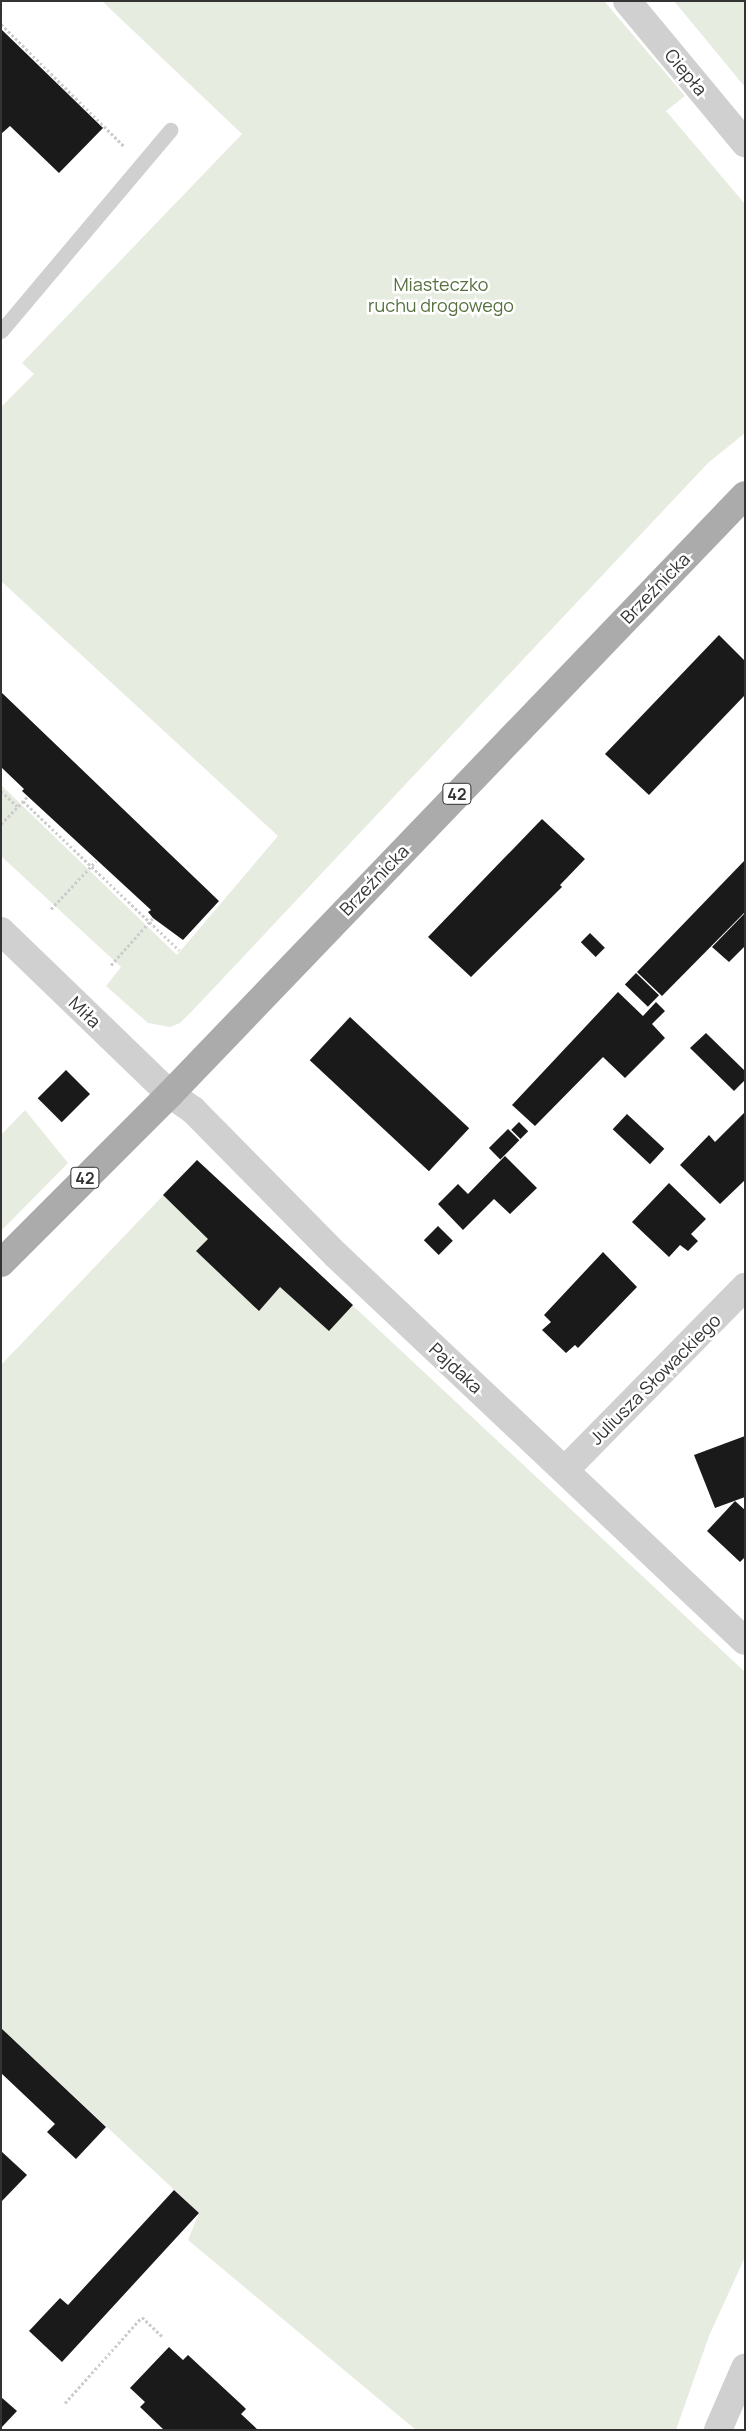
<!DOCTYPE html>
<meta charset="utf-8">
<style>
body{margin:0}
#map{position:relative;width:746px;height:2431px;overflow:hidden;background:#fff;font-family:Manrope,sans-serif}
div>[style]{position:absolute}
.green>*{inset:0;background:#e6ecdf}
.building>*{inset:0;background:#1a1a1a;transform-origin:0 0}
.path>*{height:3px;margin-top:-1.5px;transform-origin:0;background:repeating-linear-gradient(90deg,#cdcdcd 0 2.5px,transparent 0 5px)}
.lane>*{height:15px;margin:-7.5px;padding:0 7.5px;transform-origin:7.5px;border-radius:7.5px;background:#d0d0d0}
.street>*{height:28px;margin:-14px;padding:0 14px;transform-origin:14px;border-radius:14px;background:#d0d0d0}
.primary>*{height:28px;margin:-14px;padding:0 14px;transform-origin:14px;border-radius:14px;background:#ababab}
span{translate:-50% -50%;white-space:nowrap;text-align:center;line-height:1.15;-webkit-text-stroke:5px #fff;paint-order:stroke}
.shield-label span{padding:1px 4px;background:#fff;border:1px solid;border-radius:4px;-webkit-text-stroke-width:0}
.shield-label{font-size:16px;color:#333;font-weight:700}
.street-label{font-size:18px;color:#333}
.park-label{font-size:18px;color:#56703f}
.frame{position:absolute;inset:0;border:2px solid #333;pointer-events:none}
</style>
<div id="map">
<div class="green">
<div style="clip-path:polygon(102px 1px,604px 1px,685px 96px,666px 111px,745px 204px,745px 433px,708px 463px,194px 1009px,180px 1023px,170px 1027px,148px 1023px,106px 986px,121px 967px,1px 856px,1px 785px,177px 955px,278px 836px,1px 581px,1px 407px,34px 374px,22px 363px,242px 134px)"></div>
<div style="clip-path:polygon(674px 1px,745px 1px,745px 87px)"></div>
<div style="clip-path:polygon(25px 1110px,68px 1163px,1px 1231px,1px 1135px)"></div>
<div style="clip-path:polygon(197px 1160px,745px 1672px,745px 2257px,709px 2336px,676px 2430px,416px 2430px,188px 2240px,199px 2213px,1px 2028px,1px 1365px)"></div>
</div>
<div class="building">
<div style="clip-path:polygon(1px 29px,103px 128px,59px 173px,10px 126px,1px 134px)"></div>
<div style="clip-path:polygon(719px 635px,745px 661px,745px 695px,649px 795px,605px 754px)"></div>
<div style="clip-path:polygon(1px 692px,219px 901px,183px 940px,153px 918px,148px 912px,151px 910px,22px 791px,24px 789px,1px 767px)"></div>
<div style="clip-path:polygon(542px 819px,585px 859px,560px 885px,562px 887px,471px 977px,428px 937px)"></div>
<div style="clip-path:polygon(745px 860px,745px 912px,662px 996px,637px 972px)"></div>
<div style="clip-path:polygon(745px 913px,745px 946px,729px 962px,712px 947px)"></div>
<div style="left:590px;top:933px;width:21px;height:13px;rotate:45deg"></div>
<div style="left:636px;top:973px;width:32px;height:16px;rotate:44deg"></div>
<div style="clip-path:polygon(618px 992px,643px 1016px,656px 1002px,665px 1011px,652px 1024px,665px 1038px,625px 1078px,603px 1057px,535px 1126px,512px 1105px)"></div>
<div style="left:350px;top:1017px;width:163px;height:59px;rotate:43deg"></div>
<div style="clip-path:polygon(706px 1033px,745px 1071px,745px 1080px,734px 1091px,690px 1048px)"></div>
<div style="left:66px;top:1070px;width:34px;height:40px;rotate:45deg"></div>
<div style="clip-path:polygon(745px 1112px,745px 1180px,720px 1204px,680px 1165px,709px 1135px,715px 1142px)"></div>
<div style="left:627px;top:1114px;width:51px;height:21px;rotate:43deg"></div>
<div style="left:519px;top:1122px;width:13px;height:11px;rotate:45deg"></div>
<div style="left:508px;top:1129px;width:16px;height:27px;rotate:45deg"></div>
<div style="clip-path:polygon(505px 1156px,537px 1188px,510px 1214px,494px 1199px,463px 1230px,438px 1204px,458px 1184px,468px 1194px)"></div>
<div style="clip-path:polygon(197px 1160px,353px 1305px,329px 1331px,280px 1287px,259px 1311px,196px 1251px,208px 1239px,163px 1195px)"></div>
<div style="clip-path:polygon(669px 1183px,706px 1219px,691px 1234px,698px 1241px,688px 1251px,680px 1245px,669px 1257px,632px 1222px)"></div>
<div style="left:438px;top:1226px;width:21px;height:20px;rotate:45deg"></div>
<div style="clip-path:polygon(603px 1252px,637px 1287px,578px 1348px,575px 1345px,566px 1353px,542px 1330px,551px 1322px,544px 1315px)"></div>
<div style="clip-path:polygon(745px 1436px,745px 1497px,715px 1508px,694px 1455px)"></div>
<div style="clip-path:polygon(735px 1501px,745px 1510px,745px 1557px,740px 1562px,707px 1531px)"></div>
<div style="clip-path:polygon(1px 2028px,106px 2127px,76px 2159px,47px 2132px,55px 2124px,1px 2073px)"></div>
<div style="clip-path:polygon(1px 2151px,27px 2175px,1px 2202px)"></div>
<div style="clip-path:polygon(174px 2190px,199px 2213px,62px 2362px,29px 2331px,60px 2298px,68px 2305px)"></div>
<div style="clip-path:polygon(169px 2347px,183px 2360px,188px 2355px,243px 2406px,246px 2409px,241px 2414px,258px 2430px,164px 2430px,140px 2407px,145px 2402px,130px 2388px)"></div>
<div style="clip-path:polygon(1px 2397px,17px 2411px,1px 2428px)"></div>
</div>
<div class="path">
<div style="left:1px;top:24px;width:173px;rotate:44.8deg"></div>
<div style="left:1px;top:791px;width:22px;rotate:43deg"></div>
<div style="left:23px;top:801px;width:216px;rotate:43.7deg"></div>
<div style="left:1px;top:824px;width:39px;rotate:-46deg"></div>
<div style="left:51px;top:909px;width:66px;rotate:-46.8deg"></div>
<div style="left:111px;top:965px;width:63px;rotate:-48.2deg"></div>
<div style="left:65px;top:2403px;width:115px;rotate:-48.2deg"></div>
<div style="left:142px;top:2317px;width:28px;rotate:44deg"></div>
</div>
<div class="lane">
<div style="left:1px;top:331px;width:263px;rotate:-49.9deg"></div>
</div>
<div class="street">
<div style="left:627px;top:1px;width:185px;rotate:50.3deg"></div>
<div style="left:1px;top:931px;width:235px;rotate:44deg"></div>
<div style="left:170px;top:1094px;width:28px;rotate:35deg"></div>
<div style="left:193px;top:1110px;width:204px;rotate:45.4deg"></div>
<div style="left:336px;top:1255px;width:562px;rotate:43.34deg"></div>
<div style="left:565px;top:1470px;width:257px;rotate:-45.5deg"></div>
<div style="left:718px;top:2430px;width:68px;rotate:-66.5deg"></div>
</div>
<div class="primary">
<div style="left:1px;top:1263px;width:239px;rotate:-45deg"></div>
<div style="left:170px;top:1094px;width:830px;rotate:-46.17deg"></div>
</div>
<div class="shield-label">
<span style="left:457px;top:794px">42</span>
<span style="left:85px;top:1178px">42</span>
</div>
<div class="street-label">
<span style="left:686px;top:72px;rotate:50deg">Ciepła</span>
<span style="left:655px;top:588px;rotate:-46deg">Brzeźnicka</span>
<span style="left:374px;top:880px;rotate:-46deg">Brzeźnicka</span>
<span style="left:85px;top:1012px;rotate:44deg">Miła</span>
<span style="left:456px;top:1368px;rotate:43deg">Pajdaka</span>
<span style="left:655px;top:1379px;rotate:-45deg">Juliusza Słowackiego</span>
</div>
<div class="park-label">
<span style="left:441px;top:295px">Miasteczko<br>ruchu drogowego</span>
</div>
<div class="frame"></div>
</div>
